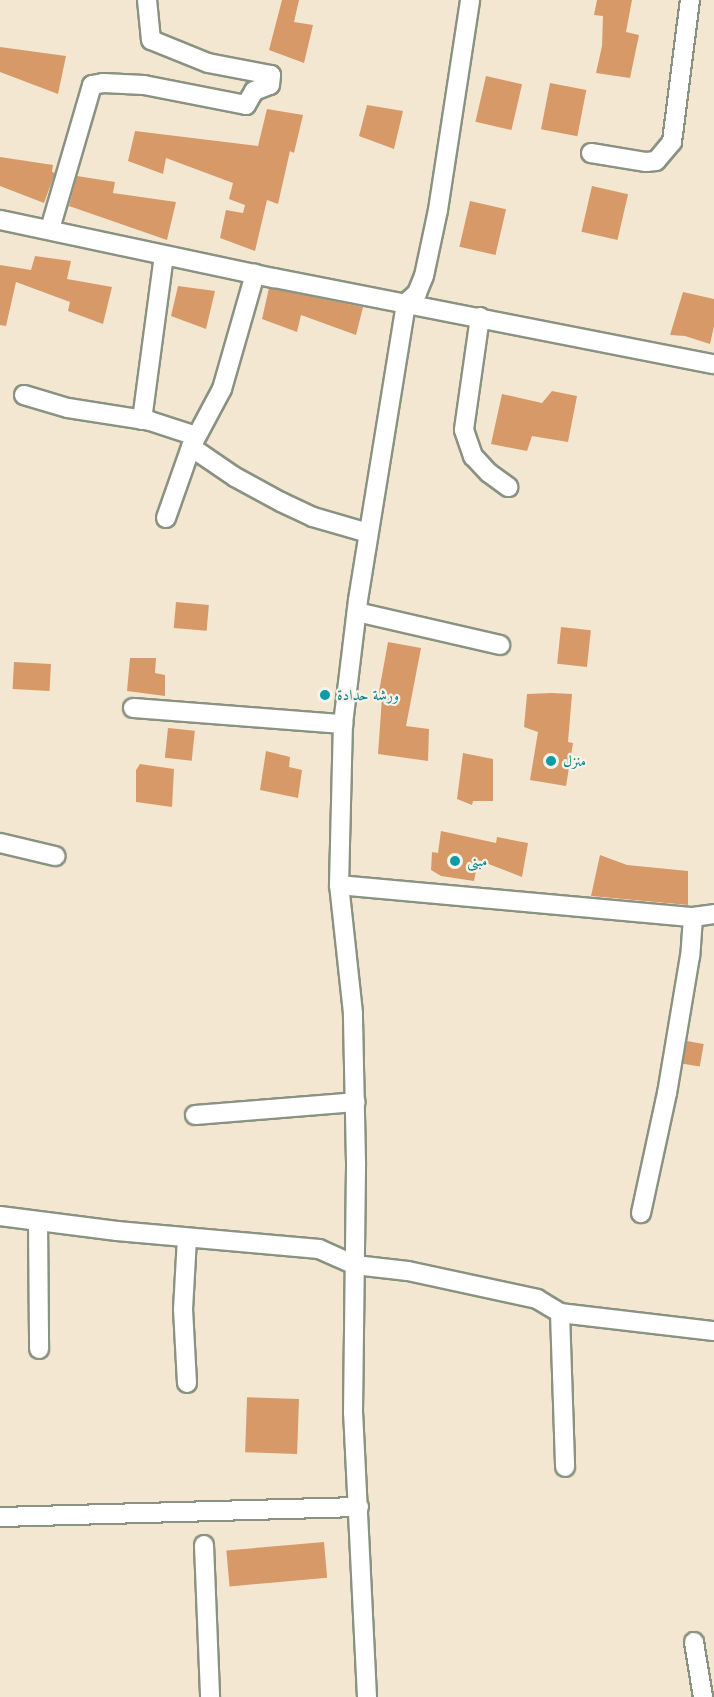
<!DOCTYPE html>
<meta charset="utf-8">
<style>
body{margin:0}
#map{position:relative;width:714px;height:1697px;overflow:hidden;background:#f4e7d1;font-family:"Libre Caslon Text",Amiri,serif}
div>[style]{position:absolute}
.building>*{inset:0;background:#d89969;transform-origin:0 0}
.roads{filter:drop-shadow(2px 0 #8a9282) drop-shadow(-2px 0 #8a9282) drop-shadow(0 2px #8a9282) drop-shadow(0 -2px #8a9282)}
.minor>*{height:18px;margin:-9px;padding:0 9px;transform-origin:9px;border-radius:9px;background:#fff}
.dots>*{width:16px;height:16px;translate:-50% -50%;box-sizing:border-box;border:3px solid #f7f3e8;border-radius:50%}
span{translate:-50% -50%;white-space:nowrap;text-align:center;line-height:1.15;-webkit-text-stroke:4.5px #f7f3e8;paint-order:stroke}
.culture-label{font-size:15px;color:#0d838f}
.left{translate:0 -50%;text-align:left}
</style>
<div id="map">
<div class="building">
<div style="clip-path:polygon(282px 0,299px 0,294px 22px,313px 25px,304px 63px,269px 50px)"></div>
<div style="clip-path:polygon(597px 0,632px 0,626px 32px,639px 35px,630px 78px,596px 73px,602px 46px,603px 16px,594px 15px)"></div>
<div style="clip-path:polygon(0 47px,66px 56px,58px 94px,0 72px)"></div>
<div style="left:486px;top:76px;width:37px;height:47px;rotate:13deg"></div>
<div style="left:550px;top:83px;width:37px;height:47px;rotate:11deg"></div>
<div style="clip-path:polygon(367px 105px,403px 111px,394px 149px,359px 136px)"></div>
<div style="clip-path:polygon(267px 109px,303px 115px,294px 153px,290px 151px,278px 204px,267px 200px,255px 251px,220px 238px,226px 210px,243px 213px,245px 205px,229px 199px,233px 183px,166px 158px,163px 174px,128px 161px,135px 131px,258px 146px)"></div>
<div style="clip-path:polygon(0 157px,53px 165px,52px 172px,55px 173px,44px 203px,0 186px)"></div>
<div style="clip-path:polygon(77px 176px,115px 182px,113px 193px,176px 202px,167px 240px,69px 206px)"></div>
<div style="left:592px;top:186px;width:37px;height:47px;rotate:13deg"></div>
<div style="left:470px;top:201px;width:37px;height:47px;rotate:13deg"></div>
<div style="clip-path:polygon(35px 256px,71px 261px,67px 279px,112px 287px,103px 324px,68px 311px,70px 302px,16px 282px,6px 326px,0 325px,0 265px,31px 270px)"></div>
<div style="clip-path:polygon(178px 286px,215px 291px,206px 329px,171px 316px)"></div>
<div style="clip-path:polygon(269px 288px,363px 307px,356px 335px,301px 315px,297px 332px,262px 319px)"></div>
<div style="clip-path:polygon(683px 292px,714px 299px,714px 326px,710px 344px,685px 336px,670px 335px)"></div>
<div style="clip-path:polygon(552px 391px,577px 396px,568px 442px,532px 436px,527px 451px,491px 444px,502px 394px,542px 403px)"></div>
<div style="left:176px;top:602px;width:33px;height:26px;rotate:5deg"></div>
<div style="left:561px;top:627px;width:30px;height:37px;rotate:6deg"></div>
<div style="clip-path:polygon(388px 642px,421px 648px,406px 726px,429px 729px,428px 761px,378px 754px,382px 698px,378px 697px)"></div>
<div style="clip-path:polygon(130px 658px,156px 658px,155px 673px,165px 675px,165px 696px,127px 691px)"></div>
<div style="left:14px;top:662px;width:37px;height:27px;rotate:3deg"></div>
<div style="clip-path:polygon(552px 693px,572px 694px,568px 742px,573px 743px,566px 786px,530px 780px,538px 732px,524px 727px,527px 694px)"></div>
<div style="left:168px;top:728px;width:27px;height:30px;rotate:6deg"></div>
<div style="clip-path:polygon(266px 751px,290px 757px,289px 767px,302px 770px,298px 798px,260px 790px)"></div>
<div style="clip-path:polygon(463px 753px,493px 759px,493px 801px,473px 801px,472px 805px,457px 799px)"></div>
<div style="clip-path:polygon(140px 764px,174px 769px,172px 807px,136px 802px,136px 770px)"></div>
<div style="clip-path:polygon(441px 831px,496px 843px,497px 837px,528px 843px,522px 877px,478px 860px,474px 881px,441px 876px,431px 870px,432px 852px,438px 853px)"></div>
<div style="clip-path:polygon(600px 855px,627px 865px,688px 871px,688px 905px,591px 896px)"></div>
<div style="left:687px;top:1041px;width:17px;height:23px;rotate:10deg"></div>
<div style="left:299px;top:1399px;width:55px;height:52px;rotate:92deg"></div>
<div style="left:324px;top:1542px;width:36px;height:98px;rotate:85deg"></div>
</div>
<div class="roads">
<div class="minor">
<div style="left:591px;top:153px;width:56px;rotate:9.3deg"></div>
<div style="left:646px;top:162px;width:10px;rotate:-6deg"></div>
<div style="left:656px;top:161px;width:25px;rotate:-50deg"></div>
<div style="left:672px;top:142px;width:143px;rotate:-82.8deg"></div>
<div style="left:0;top:220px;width:280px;rotate:12deg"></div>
<div style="left:274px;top:278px;width:448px;rotate:11.1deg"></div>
<div style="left:50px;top:229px;width:150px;rotate:-73.7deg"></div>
<div style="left:92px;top:85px;width:11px;rotate:-10deg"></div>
<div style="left:103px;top:83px;width:41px;rotate:2.8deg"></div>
<div style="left:144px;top:85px;width:104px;rotate:11.1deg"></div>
<div style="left:246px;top:105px;width:16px;rotate:-60deg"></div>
<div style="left:254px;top:91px;width:17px;rotate:-21deg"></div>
<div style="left:270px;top:85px;width:10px;rotate:-84deg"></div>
<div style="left:271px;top:75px;width:64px;rotate:-169.2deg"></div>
<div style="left:208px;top:63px;width:61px;rotate:-158deg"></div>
<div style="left:151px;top:40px;width:40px;rotate:-95.7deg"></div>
<div style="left:480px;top:317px;width:114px;rotate:98.1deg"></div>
<div style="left:464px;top:430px;width:28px;rotate:71deg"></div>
<div style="left:473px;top:456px;width:23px;rotate:47deg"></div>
<div style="left:489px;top:473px;width:24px;rotate:36deg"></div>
<div style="left:24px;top:395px;width:46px;rotate:16.5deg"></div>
<div style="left:68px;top:408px;width:83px;rotate:9deg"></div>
<div style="left:150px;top:421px;width:48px;rotate:18.1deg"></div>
<div style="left:142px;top:420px;width:166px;rotate:-82.4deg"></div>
<div style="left:191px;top:447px;width:53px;rotate:34.3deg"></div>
<div style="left:235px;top:477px;width:52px;rotate:28.5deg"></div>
<div style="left:281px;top:502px;width:35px;rotate:25deg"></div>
<div style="left:313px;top:517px;width:57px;rotate:16.2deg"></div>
<div style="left:166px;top:518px;width:75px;rotate:-70.6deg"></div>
<div style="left:191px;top:447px;width:66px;rotate:-61.9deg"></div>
<div style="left:222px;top:389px;width:120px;rotate:-74deg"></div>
<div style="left:357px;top:612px;width:147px;rotate:13deg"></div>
<div style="left:133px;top:708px;width:211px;rotate:4.4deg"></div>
<div style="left:0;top:843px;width:57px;rotate:13.3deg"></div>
<div style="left:339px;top:885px;width:355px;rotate:5.2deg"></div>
<div style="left:693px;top:917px;width:39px;rotate:94deg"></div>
<div style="left:690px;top:956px;width:139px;rotate:99.5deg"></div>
<div style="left:667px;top:1093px;width:123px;rotate:102.2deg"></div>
<div style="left:693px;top:917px;width:21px;rotate:-8deg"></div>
<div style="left:195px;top:1115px;width:161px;rotate:-4.6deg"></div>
<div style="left:0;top:1216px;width:118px;rotate:7.3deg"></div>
<div style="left:117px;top:1231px;width:203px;rotate:5.1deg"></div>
<div style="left:319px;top:1249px;width:39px;rotate:24deg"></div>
<div style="left:355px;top:1265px;width:53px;rotate:6.5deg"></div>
<div style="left:408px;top:1271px;width:132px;rotate:12.2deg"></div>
<div style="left:537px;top:1299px;width:27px;rotate:31deg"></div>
<div style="left:560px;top:1313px;width:155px;rotate:6.7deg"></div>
<div style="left:38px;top:1222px;width:127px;rotate:89.5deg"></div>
<div style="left:187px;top:1238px;width:71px;rotate:93.2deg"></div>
<div style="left:183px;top:1309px;width:74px;rotate:86.9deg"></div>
<div style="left:560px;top:1313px;width:154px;rotate:88.1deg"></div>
<div style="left:0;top:1517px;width:359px;rotate:-1.6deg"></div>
<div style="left:204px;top:1545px;width:152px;rotate:87.7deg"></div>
<div style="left:694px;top:1642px;width:56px;rotate:80.7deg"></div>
<div style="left:367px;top:1697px;width:284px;rotate:-92.8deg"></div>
<div style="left:353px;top:1413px;width:251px;rotate:-89.3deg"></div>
<div style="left:356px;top:1162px;width:149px;rotate:-91.2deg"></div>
<div style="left:353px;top:1013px;width:129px;rotate:-96.2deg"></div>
<div style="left:339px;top:885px;width:161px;rotate:-88.6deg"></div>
<div style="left:343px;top:724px;width:125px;rotate:-83.1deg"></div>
<div style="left:358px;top:600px;width:301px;rotate:-80.8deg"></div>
<div style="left:406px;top:303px;width:15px;rotate:-42deg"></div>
<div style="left:417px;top:293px;width:18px;rotate:-68deg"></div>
<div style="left:424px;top:276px;width:67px;rotate:-78deg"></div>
<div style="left:438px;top:210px;width:212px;rotate:-81.3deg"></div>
</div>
</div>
<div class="dots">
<div style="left:325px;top:695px;background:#0f9aa8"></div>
<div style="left:551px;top:761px;background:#0f9aa8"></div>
<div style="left:455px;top:861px;background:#0f9aa8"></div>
</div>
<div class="culture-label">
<span class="left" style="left:337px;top:695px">ورشة حدادة</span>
<span class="left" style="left:563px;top:761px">منزل</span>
<span class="left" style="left:467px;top:861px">مبنى</span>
</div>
</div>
